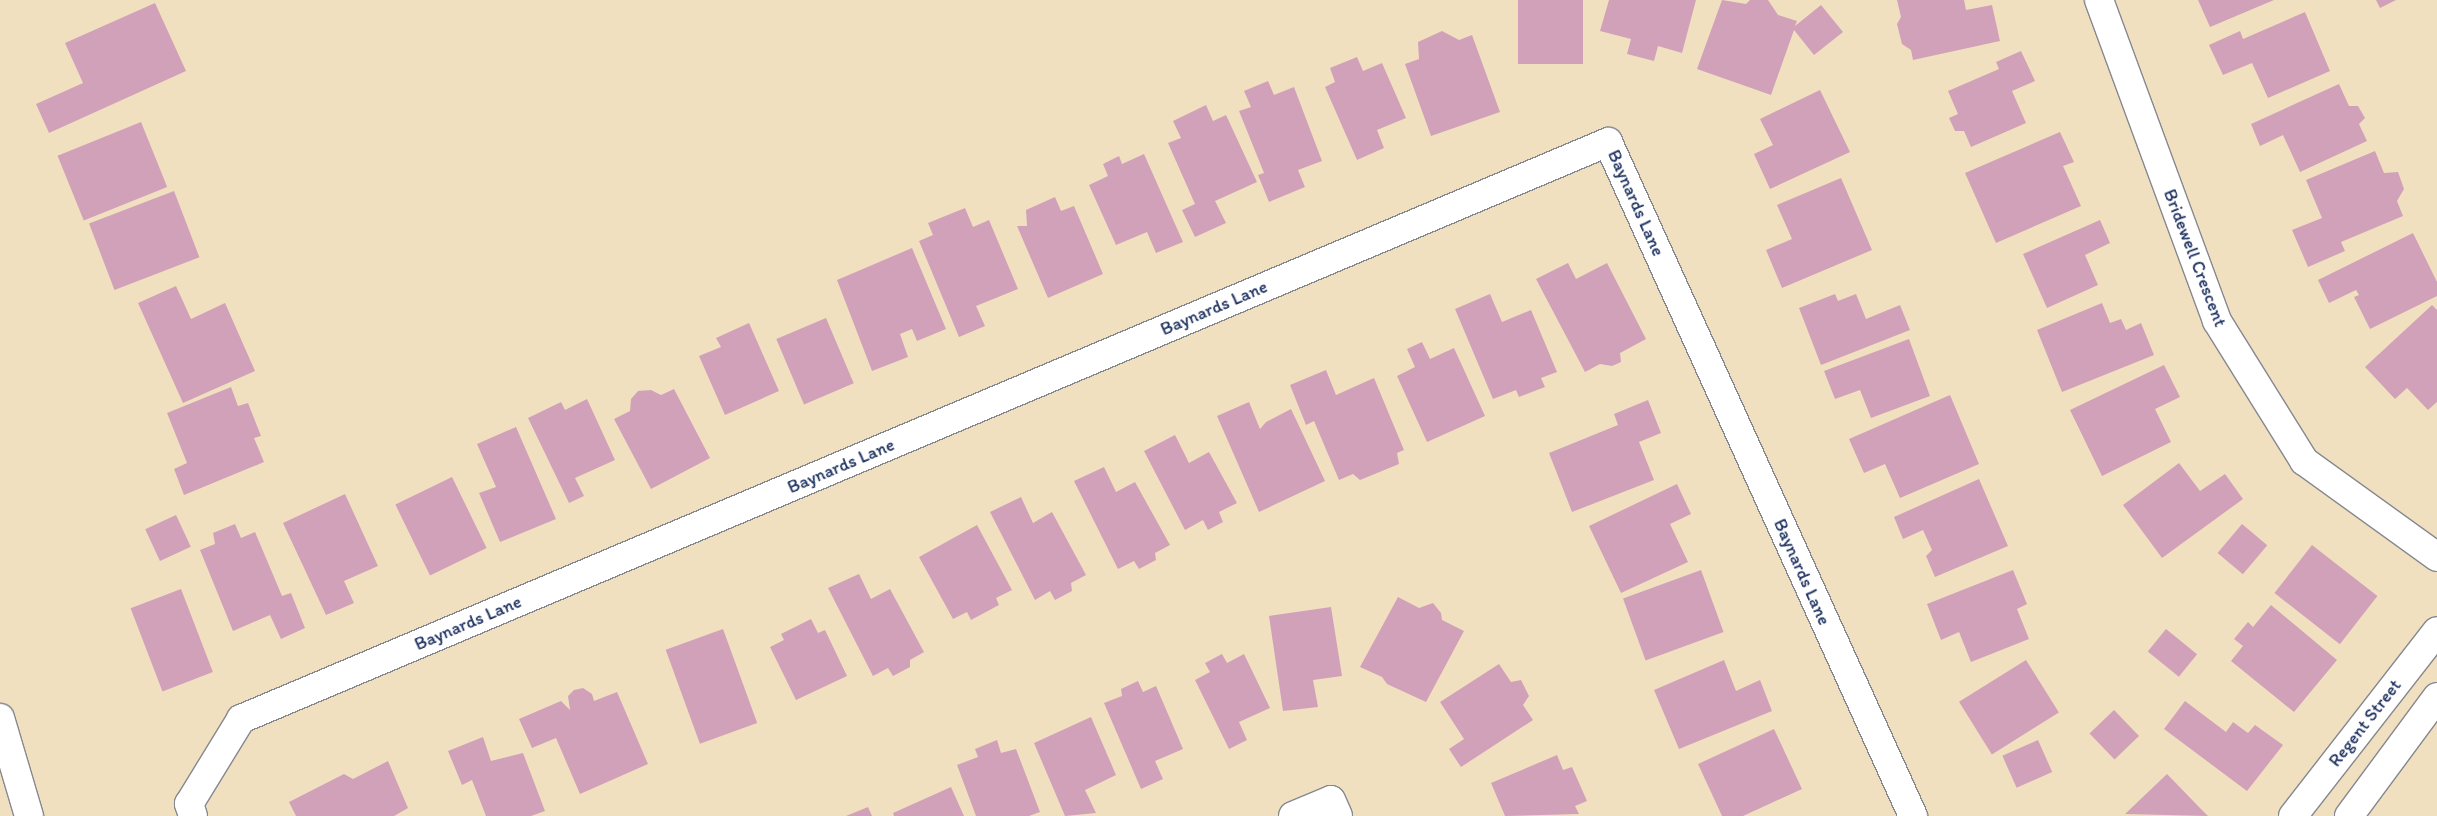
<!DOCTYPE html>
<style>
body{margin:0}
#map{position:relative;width:2437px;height:816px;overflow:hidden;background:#f0e0c0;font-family:Itim,sans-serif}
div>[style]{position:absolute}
.building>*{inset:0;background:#d1a1b9;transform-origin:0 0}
.roads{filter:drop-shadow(1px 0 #86888f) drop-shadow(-1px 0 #86888f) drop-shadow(0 1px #86888f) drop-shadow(0 -1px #86888f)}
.minor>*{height:28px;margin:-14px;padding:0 14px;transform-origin:14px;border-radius:14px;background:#fff}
.tertiary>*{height:28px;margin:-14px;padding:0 14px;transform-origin:14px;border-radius:14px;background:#fff}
.secondary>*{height:28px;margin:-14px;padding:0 14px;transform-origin:14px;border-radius:14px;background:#fff}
span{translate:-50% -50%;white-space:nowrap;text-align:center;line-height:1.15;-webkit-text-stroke:4px #fff;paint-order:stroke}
.street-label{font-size:18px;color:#1b2f5e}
</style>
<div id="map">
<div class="building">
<div style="left:1518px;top:0;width:65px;height:64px"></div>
<div style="clip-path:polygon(1609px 0,1696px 0,1682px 53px,1658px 46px,1654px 61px,1627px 54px,1631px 39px,1600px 31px)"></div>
<div style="clip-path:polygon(1722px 0,1746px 4px,1750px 0,1768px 0,1778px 15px,1797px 21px,1795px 26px,1821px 5px,1843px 32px,1814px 55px,1794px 30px,1771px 95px,1697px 69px)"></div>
<div style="clip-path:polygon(1897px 0,1964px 0,1966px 10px,1992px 5px,2000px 41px,1913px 60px,1911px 50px,1902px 44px,1897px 24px,1901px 17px)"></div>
<div style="clip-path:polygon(2198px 0,2274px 0,2210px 27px)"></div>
<div style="clip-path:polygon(2376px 0,2396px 0,2380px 8px)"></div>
<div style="clip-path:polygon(155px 3px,186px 71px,49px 133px,36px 104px,83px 83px,65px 43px)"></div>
<div style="clip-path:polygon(2305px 12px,2330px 71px,2268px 98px,2252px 63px,2223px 75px,2209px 45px,2240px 31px,2243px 39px)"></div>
<div style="clip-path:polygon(1442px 31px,1459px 40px,1472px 35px,1500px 112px,1431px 136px,1405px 64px,1419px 59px,1418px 42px)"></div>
<div style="clip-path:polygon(2021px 51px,2035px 81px,2012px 91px,2026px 123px,1971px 147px,1964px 131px,1955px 131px,1949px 118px,1958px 114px,1948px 91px,1999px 69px,1996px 62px)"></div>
<div style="clip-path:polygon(1357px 57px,1363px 71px,1382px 63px,1406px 118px,1377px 130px,1384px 148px,1357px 160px,1325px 87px,1335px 82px,1330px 68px)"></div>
<div style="clip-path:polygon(1268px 81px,1274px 95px,1294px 87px,1322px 161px,1298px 170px,1305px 187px,1269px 202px,1258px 175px,1264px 173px,1239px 111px,1251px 107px,1244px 91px)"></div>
<div style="clip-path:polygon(2339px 84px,2349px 106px,2358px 106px,2365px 118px,2359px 124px,2367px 141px,2300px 172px,2283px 135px,2260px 146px,2251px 124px)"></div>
<div style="clip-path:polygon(1820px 90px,1850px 152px,1770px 189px,1754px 154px,1773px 145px,1760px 119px)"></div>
<div style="clip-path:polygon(1206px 105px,1213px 121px,1226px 115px,1257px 182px,1215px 201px,1226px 223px,1195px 237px,1182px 210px,1195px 204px,1168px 143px,1181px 138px,1173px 121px)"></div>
<div style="left:141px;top:122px;width:70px;height:90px;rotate:68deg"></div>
<div style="clip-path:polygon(2060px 132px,2074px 162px,2063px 166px,2081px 206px,1996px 243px,1965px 173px)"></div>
<div style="clip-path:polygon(2375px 151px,2384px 173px,2398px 172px,2404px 189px,2397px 201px,2403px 216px,2341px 242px,2345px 251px,2308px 267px,2292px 230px,2322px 218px,2306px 180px)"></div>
<div style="clip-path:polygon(1144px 154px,1183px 242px,1156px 253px,1147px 232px,1116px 245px,1089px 185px,1108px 176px,1103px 164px,1119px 156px,1122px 164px)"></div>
<div style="clip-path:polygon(1841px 178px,1872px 250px,1782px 288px,1766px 250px,1792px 239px,1777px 205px)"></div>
<div style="left:174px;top:191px;width:71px;height:91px;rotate:69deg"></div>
<div style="clip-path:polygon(1055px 197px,1061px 211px,1074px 206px,1103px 274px,1048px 298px,1017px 226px,1027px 226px,1026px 210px)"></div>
<div style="clip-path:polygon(965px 208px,973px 227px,989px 220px,1018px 289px,976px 306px,985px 326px,959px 337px,919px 241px,933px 235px,928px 223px)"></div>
<div style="clip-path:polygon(2100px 220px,2110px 243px,2085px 255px,2098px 285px,2047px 308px,2023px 254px)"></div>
<div style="clip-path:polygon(2413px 233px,2437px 282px,2437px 296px,2370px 329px,2354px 297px,2359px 295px,2356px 290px,2329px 303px,2318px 280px)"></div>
<div style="clip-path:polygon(912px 248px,946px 329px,917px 341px,912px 329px,900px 334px,908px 357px,872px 371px,837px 280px)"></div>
<div style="clip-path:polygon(1568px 263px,1576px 279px,1607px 263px,1646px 339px,1620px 353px,1621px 362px,1612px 366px,1600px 364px,1585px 372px,1536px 279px)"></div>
<div style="clip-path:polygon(176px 286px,191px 319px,225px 303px,255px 371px,183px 403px,138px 303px)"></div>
<div style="clip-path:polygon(1490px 294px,1502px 322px,1531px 310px,1557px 372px,1541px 378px,1545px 387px,1519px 397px,1516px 390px,1493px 399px,1455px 309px)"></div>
<div style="clip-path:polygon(1835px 294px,1838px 301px,1856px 294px,1866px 319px,1900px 305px,1910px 330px,1821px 365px,1799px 308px)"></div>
<div style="clip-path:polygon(2102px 303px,2110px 323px,2121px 319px,2126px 330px,2141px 323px,2154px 355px,2062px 392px,2037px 330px)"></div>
<div style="clip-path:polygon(2432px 305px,2437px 310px,2437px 402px,2428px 410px,2407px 388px,2395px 399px,2365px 367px)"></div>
<div style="left:826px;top:318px;width:71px;height:54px;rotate:67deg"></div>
<div style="clip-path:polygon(749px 323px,779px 391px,725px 415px,699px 356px,721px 347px,716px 338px)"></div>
<div style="clip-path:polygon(1909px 339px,1930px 396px,1871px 418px,1860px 390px,1835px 399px,1824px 371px)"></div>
<div style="clip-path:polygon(1422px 342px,1430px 359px,1454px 348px,1485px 416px,1427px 442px,1397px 376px,1415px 367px,1407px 349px)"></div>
<div style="clip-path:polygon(2164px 365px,2180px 397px,2155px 409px,2171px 442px,2102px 476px,2070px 410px)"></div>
<div style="clip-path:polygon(1326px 370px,1336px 395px,1374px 378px,1404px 450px,1397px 453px,1399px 464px,1360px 480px,1353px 474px,1339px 480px,1314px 421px,1306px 425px,1290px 385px)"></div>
<div style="clip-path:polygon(231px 387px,238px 406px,248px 403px,261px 436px,254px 438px,264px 462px,184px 495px,174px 469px,187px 463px,167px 413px)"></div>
<div style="clip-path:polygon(674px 389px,710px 458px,651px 489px,614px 419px,630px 411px,631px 399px,638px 391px,651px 390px,661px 395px)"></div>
<div style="clip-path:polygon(1950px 395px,1979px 464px,1900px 498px,1885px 464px,1864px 473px,1849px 439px)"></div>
<div style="clip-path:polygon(587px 399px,615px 460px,575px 478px,584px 496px,569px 503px,528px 418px,561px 402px,565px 410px)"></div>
<div style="clip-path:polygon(1648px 400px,1661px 433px,1639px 442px,1654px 480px,1572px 512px,1549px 453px,1618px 425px,1614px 414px)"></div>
<div style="clip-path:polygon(1249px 402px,1260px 429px,1266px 422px,1291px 409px,1325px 481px,1259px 512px,1217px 416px)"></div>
<div style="clip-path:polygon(516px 427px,556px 519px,500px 542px,479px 493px,496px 487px,477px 444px)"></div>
<div style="clip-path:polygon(1175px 435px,1189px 463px,1209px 452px,1237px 503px,1219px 512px,1223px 522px,1208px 530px,1203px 520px,1185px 530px,1144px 451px)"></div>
<div style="clip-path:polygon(2179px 463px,2200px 491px,2225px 474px,2243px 499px,2162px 558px,2123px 505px)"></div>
<div style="clip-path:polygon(1104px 467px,1116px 492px,1135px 482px,1170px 545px,1155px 553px,1156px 560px,1139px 569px,1134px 561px,1118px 569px,1074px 481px)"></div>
<div style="left:452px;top:477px;width:79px;height:63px;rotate:64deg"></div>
<div style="clip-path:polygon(1979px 479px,2008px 546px,1935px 577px,1926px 556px,1932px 550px,1923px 530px,1903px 539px,1894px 517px)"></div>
<div style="clip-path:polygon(1677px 484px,1691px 514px,1670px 524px,1688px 562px,1621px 593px,1589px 526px)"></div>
<div style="clip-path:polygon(345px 494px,378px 566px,344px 581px,354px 603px,326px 615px,283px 523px)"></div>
<div style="clip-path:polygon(1021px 497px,1033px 523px,1052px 512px,1086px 575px,1071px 583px,1072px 591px,1055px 600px,1050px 591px,1035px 600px,990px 512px)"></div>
<div style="left:176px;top:515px;width:35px;height:34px;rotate:65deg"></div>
<div style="clip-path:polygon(235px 524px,241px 538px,255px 532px,282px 596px,291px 593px,305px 628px,281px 639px,270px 615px,233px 631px,200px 550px,215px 544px,213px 533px)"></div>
<div style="left:2242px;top:524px;width:33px;height:38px;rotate:40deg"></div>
<div style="clip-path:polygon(977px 525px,1012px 590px,996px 598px,999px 605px,971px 620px,967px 612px,953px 619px,919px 557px)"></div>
<div style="left:2312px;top:545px;width:83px;height:61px;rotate:38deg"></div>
<div style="left:1701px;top:570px;width:66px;height:83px;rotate:70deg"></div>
<div style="clip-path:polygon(2013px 570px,2027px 604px,2017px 609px,2029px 639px,1971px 662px,1959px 632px,1941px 640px,1927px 604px)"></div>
<div style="clip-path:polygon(859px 574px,871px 599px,890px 589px,924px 652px,910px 660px,910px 667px,893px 676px,888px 668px,873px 676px,828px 588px)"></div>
<div style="left:181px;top:589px;width:89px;height:54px;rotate:69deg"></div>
<div style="clip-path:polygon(1398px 597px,1419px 608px,1433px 603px,1441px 613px,1442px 620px,1464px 631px,1426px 702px,1387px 684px,1382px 677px,1360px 667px)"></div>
<div style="clip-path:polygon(2271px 605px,2337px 660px,2294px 712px,2231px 661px,2243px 646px,2234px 639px,2248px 622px,2253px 627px)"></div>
<div style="clip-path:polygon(1331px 607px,1342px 676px,1313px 680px,1318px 707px,1283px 711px,1269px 616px)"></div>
<div style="clip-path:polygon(811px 619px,818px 633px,825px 630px,847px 676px,796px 700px,770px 647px,784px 640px,781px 634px)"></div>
<div style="left:723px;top:629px;width:100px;height:61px;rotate:70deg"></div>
<div style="left:2166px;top:629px;width:40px;height:29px;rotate:39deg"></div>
<div style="clip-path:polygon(1222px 654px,1227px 663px,1244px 654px,1270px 708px,1239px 722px,1247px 740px,1229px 749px,1195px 680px,1210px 672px,1205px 663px)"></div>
<div style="clip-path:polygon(1724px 660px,1736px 691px,1760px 680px,1772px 711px,1679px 749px,1654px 690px)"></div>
<div style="left:2026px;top:660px;width:62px;height:79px;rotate:58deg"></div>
<div style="clip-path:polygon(1499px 664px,1511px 682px,1521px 680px,1529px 696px,1523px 705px,1533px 720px,1461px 767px,1449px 749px,1464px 739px,1440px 702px)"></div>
<div style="clip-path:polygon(1138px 681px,1143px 692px,1156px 686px,1183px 749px,1155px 761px,1163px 779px,1141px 789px,1104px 703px,1122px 696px,1121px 689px)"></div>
<div style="clip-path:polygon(583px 688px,592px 694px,594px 701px,617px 692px,648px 764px,580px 794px,556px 738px,532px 748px,519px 719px,561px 701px,570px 710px,568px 696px,574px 690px)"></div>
<div style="clip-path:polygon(2185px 701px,2226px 732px,2233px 722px,2248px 733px,2255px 725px,2283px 745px,2247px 791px,2164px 729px)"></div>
<div style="left:2114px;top:710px;width:36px;height:34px;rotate:46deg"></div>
<div style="clip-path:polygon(1091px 717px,1116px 775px,1085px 790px,1096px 813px,1065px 816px,1034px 743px)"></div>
<div style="clip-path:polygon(1774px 729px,1802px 789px,1743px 816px,1722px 816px,1698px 764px)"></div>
<div style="clip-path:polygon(483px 737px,491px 761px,523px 753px,545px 811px,531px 816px,486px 816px,472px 780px,462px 785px,448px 751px)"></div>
<div style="clip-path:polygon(997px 740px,1001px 753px,1016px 749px,1040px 812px,1029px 816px,976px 816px,957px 765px,978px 757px,975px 749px)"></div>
<div style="left:2038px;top:740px;width:35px;height:39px;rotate:66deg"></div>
<div style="clip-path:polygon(1557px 755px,1563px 770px,1572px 767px,1587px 801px,1575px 806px,1579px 814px,1505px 816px,1491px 783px)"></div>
<div style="clip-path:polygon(388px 761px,408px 808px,394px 816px,296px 816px,289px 802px,344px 774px,353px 779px)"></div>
<div style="clip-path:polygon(2167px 774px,2199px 807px,2208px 816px,2125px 814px)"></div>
<div style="clip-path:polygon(951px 787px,964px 816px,894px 816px,893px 813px)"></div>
<div style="clip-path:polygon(868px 807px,872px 816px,846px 816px)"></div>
</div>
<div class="roads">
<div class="minor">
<div style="left:2099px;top:0;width:342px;rotate:69.8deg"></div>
<div style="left:2217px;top:321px;width:165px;rotate:58.1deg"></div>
<div style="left:2304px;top:461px;width:164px;rotate:35.8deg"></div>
<div style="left:193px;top:816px;width:13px;rotate:-108deg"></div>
<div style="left:189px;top:804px;width:100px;rotate:-58.5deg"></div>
<div style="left:241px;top:719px;width:1484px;rotate:-22.88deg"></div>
<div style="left:1608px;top:142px;width:740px;rotate:65.65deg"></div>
<div style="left:1293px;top:816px;width:41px;rotate:-22.8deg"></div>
<div style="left:1331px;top:800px;width:17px;rotate:66deg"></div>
</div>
<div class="tertiary">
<div style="left:2293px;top:816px;width:234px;rotate:-52.1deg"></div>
<div style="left:2349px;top:816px;width:148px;rotate:-53.5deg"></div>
</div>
<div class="secondary">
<div style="left:0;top:718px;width:102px;rotate:73.5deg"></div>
</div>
</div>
<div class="street-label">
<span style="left:1636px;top:203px;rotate:66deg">Baynards Lane</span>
<span style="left:2195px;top:258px;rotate:69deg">Bridewell Crescent</span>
<span style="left:1214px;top:308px;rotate:-23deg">Baynards Lane</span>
<span style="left:841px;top:466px;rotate:-23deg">Baynards Lane</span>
<span style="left:1802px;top:572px;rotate:66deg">Baynards Lane</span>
<span style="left:468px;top:623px;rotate:-23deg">Baynards Lane</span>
<span style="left:2365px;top:723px;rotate:-52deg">Regent Street</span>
</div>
</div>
